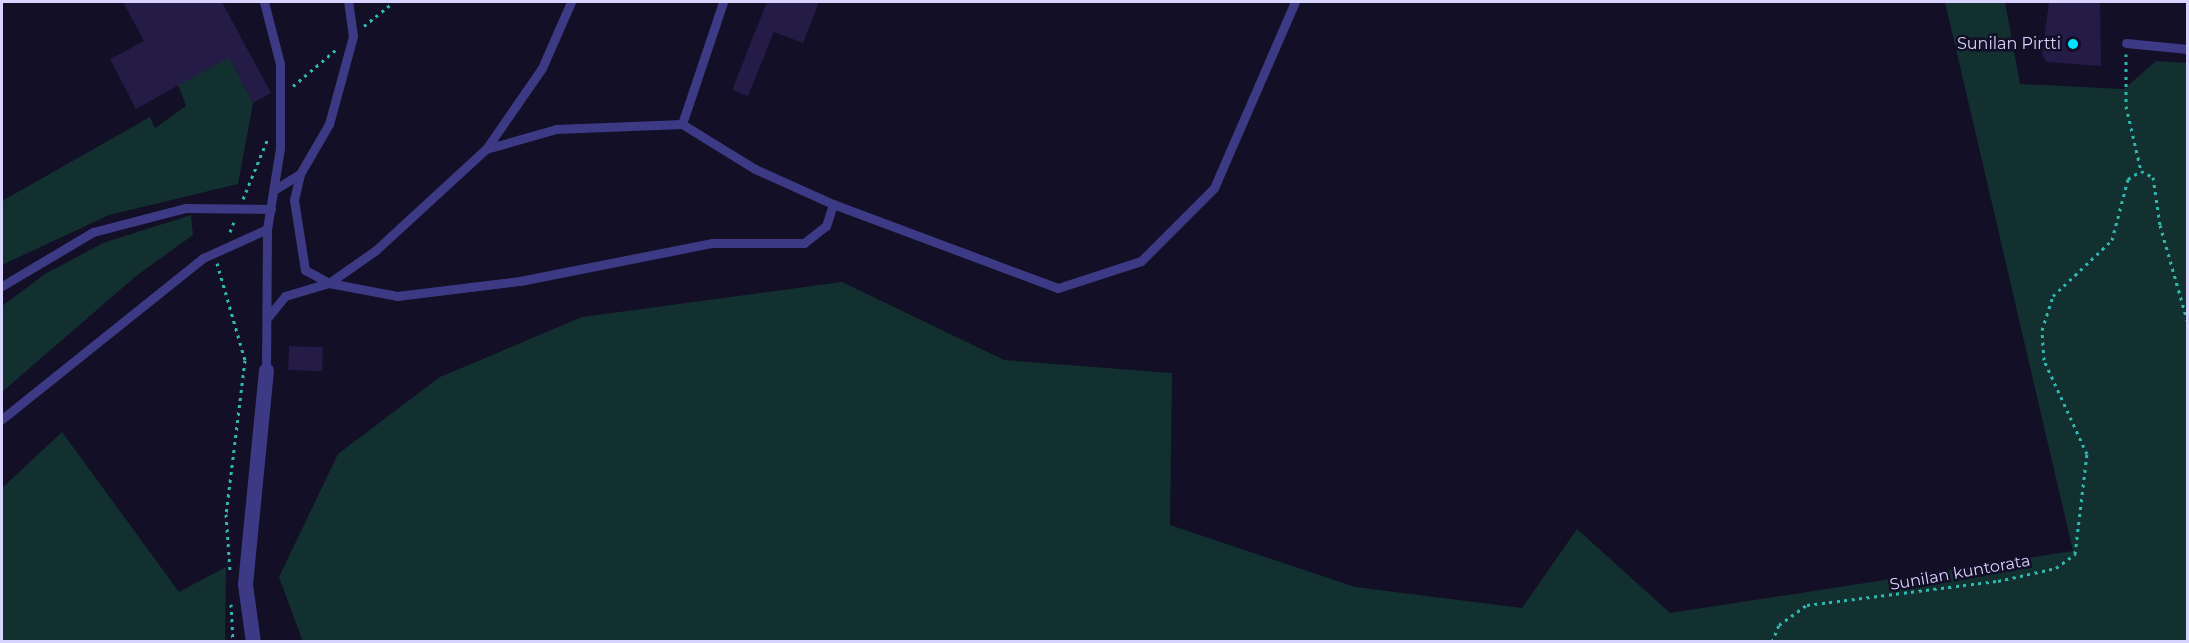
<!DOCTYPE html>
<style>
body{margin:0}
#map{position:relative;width:2189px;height:643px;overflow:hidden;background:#130f26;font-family:Montserrat,sans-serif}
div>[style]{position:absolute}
.green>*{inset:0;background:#12302f}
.building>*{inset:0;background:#241b47;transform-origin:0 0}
.path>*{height:3px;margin-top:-1.5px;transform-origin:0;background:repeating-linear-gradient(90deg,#2fb8b0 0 3px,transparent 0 7.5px)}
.service>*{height:9px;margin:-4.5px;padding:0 4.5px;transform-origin:4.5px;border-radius:4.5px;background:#3d3a85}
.minor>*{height:15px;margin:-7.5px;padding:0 7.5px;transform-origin:7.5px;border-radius:7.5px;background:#3d3a85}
.dots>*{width:16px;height:16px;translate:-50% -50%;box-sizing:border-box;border:3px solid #130f26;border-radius:50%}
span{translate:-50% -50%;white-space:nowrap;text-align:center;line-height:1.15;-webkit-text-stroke:5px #130f26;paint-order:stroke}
.poi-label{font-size:16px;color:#d9d4ff}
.right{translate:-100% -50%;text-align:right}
.street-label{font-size:16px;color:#d9d4ff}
.frame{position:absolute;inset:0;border:3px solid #d9d4ff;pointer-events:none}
</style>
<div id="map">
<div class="green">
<div style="clip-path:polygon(1945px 2px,2005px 2px,2020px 84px,2124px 89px,2156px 61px,2187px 63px,2187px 641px,303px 642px,279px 577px,338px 454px,440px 377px,582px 317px,842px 282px,1004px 360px,1172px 373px,1170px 525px,1355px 587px,1522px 608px,1577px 529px,1670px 613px,2073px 551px)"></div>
<div style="clip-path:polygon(229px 57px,253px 103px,238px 184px,109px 215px,2px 265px,2px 201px,150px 117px,155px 128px,186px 106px,178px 84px)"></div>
<div style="clip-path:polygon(191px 215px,193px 235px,136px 276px,2px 392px,2px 306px,45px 274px,103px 243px)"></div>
<div style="clip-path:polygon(62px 432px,179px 592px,226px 567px,225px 641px,2px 641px,2px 488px)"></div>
</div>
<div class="building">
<div style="clip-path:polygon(123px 2px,222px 2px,271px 93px,253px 103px,229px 57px,136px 109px,110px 59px,144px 41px)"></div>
<div style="clip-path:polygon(767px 2px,819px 2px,803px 43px,774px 32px,748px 96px,732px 90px)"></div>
<div style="clip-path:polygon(2049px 2px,2100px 2px,2101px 66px,2047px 62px,2042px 55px)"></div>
<div style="left:289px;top:346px;width:34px;height:24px;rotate:2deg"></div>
</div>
<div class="path">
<div style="left:364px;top:26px;width:38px;rotate:-39deg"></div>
<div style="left:2126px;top:54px;width:52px;rotate:90deg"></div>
<div style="left:2126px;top:106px;width:67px;rotate:77deg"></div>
<div style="left:293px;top:86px;width:59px;rotate:-40.2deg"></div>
<div style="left:243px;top:199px;width:66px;rotate:-67.7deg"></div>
<div style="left:230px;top:232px;width:14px;rotate:-69deg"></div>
<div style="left:217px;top:263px;width:101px;rotate:73.9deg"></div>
<div style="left:245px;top:360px;width:155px;rotate:97deg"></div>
<div style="left:226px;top:514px;width:57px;rotate:86deg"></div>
<div style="left:231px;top:604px;width:38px;rotate:87deg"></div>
<div style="left:1772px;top:642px;width:18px;rotate:-68deg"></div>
<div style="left:1779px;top:625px;width:34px;rotate:-36deg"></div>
<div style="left:1807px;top:605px;width:193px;rotate:-7.2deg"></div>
<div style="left:1998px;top:581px;width:59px;rotate:-12.6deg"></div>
<div style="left:2056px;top:568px;width:24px;rotate:-36deg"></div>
<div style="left:2075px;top:554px;width:101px;rotate:-83.2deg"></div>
<div style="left:2087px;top:454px;width:103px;rotate:-114.6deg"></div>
<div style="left:2044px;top:360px;width:30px;rotate:-94deg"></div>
<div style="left:2042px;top:330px;width:36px;rotate:-72deg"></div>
<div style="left:2053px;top:296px;width:81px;rotate:-43.5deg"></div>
<div style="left:2112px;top:240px;width:63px;rotate:-75.3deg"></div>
<div style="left:2128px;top:179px;width:15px;rotate:-32deg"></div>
<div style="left:2141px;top:171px;width:13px;rotate:27deg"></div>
<div style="left:2153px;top:177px;width:49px;rotate:81.7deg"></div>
<div style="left:2160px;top:225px;width:102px;rotate:74.1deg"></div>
</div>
<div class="service">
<div style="left:264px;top:2px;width:64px;rotate:75.5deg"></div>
<div style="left:280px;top:64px;width:84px;rotate:90deg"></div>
<div style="left:280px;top:148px;width:82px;rotate:99.1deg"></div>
<div style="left:2126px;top:43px;width:62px;rotate:5.5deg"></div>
<div style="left:682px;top:124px;width:129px;rotate:-71.4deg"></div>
<div style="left:486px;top:149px;width:98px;rotate:-55.3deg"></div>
<div style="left:542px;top:68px;width:72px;rotate:-66.3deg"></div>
<div style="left:300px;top:174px;width:27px;rotate:103deg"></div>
<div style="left:294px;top:200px;width:71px;rotate:81.1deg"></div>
<div style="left:305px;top:270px;width:27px;rotate:28deg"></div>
<div style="left:329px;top:283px;width:57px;rotate:-35.1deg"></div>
<div style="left:376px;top:250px;width:149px;rotate:-42.6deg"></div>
<div style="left:486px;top:149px;width:73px;rotate:-15.9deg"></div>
<div style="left:556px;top:129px;width:126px;rotate:-2.3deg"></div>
<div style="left:682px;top:124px;width:86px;rotate:31.7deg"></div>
<div style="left:755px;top:169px;width:85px;rotate:24.2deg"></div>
<div style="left:833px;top:204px;width:240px;rotate:20.5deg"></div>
<div style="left:1058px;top:288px;width:87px;rotate:-18deg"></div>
<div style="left:1141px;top:261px;width:103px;rotate:-45deg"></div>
<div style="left:1214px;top:188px;width:203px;rotate:-66.5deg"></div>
<div style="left:274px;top:190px;width:31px;rotate:-32deg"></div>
<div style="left:300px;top:174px;width:58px;rotate:-59.9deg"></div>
<div style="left:329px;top:124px;width:91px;rotate:-74.7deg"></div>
<div style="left:353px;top:36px;width:34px;rotate:-98deg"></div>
<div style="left:2px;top:286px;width:106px;rotate:-30.7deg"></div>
<div style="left:93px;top:232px;width:95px;rotate:-14.6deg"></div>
<div style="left:185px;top:208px;width:86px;rotate:0.7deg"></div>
<div style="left:268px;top:317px;width:27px;rotate:-51deg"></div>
<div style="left:285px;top:296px;width:46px;rotate:-16.5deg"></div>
<div style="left:329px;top:283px;width:69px;rotate:10.8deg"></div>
<div style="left:397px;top:296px;width:124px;rotate:-7deg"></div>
<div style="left:520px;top:281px;width:196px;rotate:-11.2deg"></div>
<div style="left:712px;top:243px;width:92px"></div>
<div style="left:804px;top:243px;width:28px;rotate:-38deg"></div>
<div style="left:826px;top:226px;width:23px;rotate:-72deg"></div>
<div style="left:2px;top:419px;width:258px;rotate:-38.7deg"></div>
<div style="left:203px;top:258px;width:70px;rotate:-24.4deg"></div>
<div style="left:267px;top:229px;width:141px;rotate:90.4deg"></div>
</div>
<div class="minor">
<div style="left:253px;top:642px;width:59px;rotate:-97.9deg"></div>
<div style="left:245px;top:584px;width:215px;rotate:-84.4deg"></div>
</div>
<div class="dots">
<div style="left:2073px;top:44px;background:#00e5ff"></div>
</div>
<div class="poi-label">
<span class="right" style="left:2061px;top:44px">Sunilan Pirtti</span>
</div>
<div class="street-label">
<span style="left:1960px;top:573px;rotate:-10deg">Sunilan kuntorata</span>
</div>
<div class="frame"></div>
</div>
